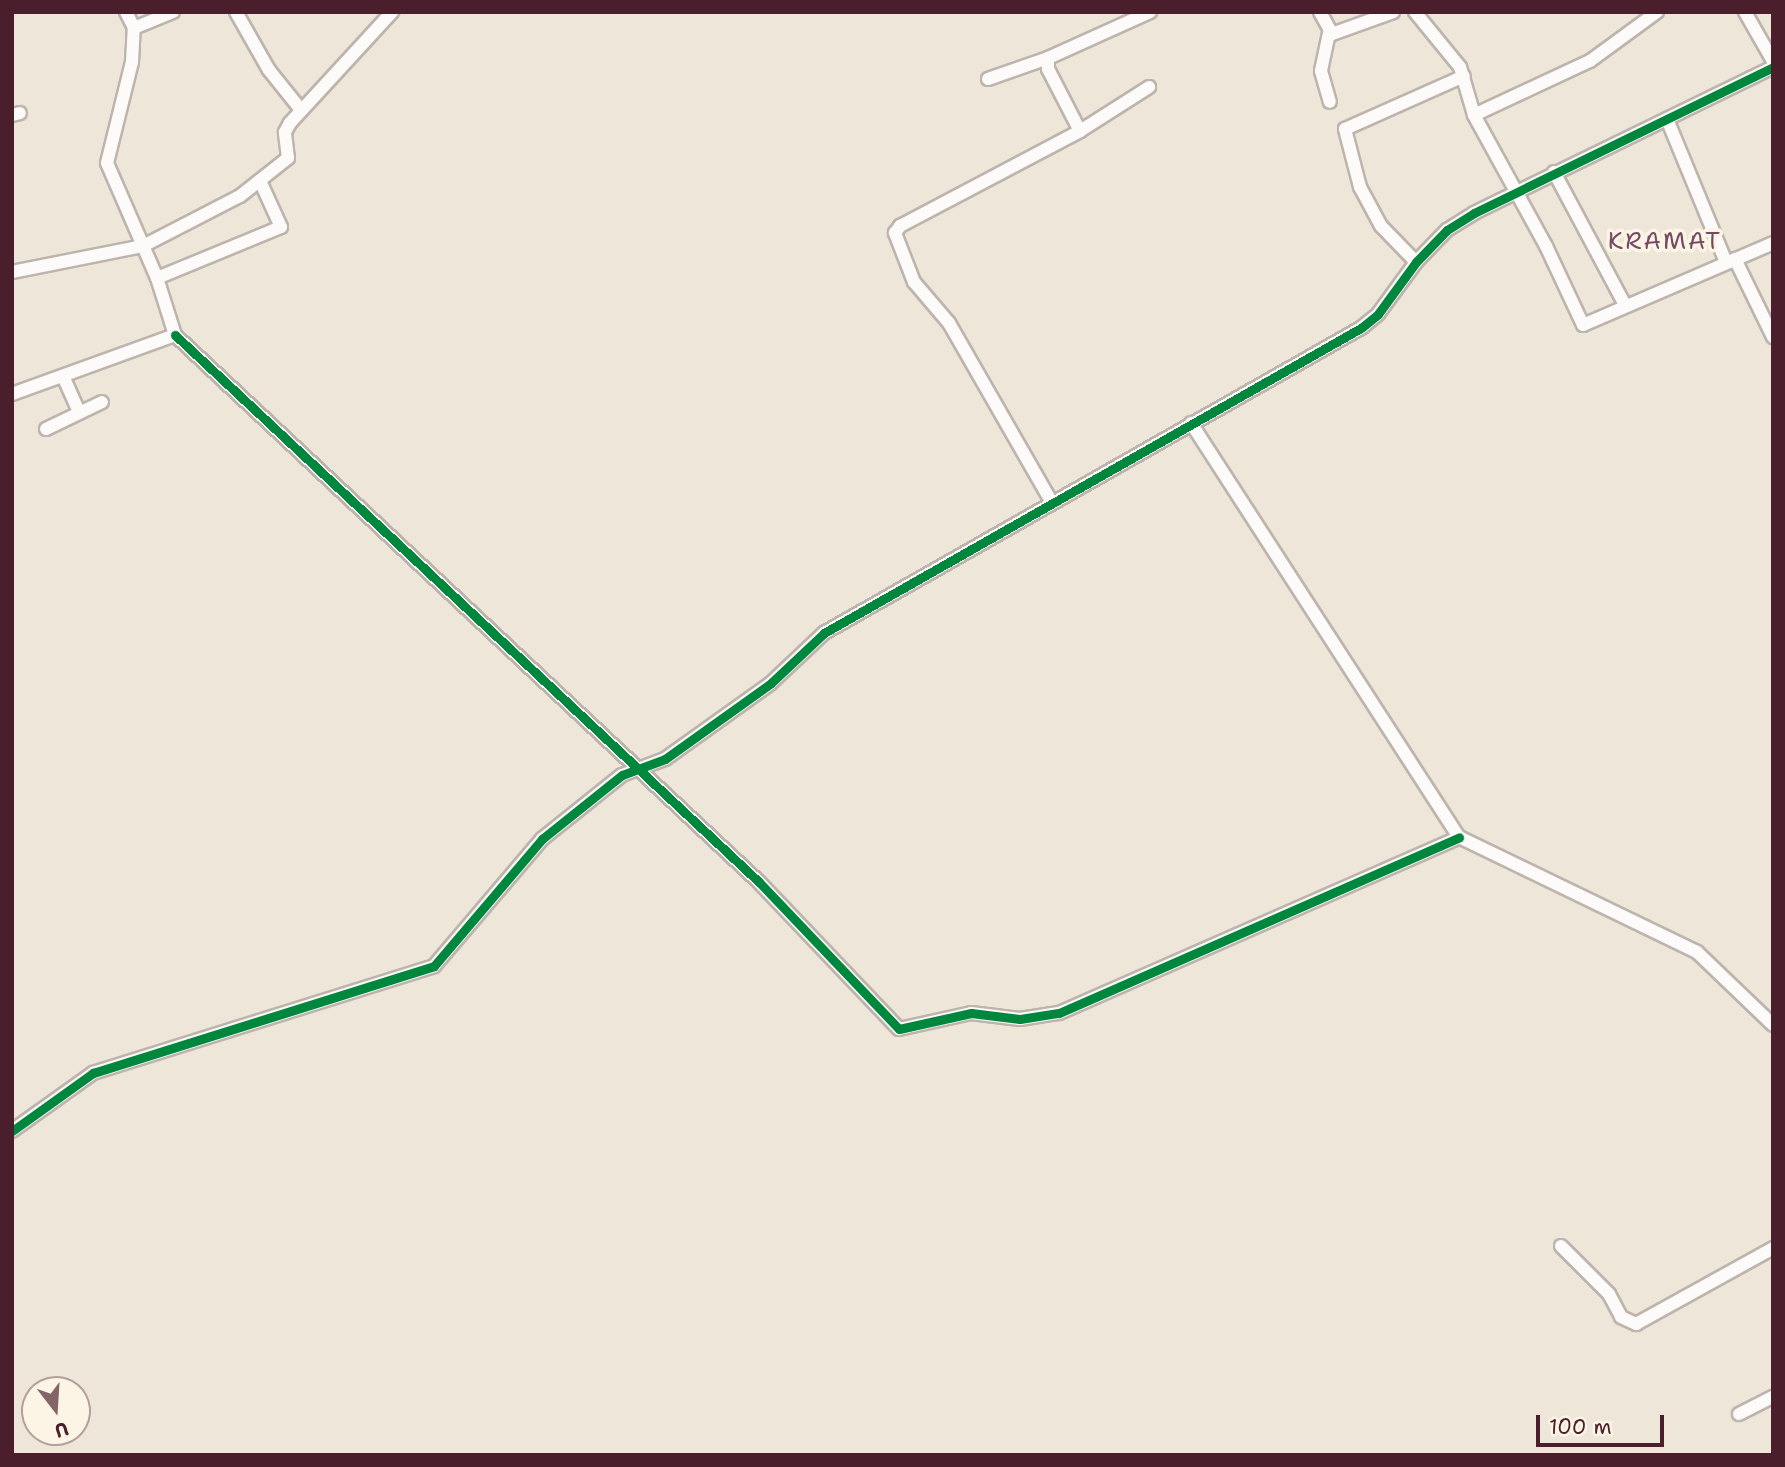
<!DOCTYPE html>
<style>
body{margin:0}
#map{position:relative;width:1785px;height:1467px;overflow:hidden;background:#ede6d9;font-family:"Shantell Sans",sans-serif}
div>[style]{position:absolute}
.roads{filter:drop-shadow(2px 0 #bdb4ad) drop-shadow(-2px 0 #bdb4ad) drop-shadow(0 2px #bdb4ad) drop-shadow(0 -2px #bdb4ad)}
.minor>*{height:12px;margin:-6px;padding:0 6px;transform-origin:6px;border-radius:6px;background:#fcfbf9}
.cycleway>*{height:9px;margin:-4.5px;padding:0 4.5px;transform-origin:4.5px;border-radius:4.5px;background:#00873e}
span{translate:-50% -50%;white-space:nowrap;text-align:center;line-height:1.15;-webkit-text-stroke:7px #fcf5e5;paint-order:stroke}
.quarter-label{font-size:24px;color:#744a65;letter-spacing:2px}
.frame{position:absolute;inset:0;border:14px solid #4a1f2b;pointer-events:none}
.north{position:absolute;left:21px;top:1376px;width:70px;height:70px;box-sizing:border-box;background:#fcf5e5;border:2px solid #b59f9b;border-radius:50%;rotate:163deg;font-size:19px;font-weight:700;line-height:28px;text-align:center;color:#4a1f2b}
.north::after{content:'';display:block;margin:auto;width:24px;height:32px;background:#836568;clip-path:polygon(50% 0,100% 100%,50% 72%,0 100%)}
.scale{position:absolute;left:1536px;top:1415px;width:128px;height:32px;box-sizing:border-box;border:4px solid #4a1f2b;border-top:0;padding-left:9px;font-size:21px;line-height:24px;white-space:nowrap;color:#4a1f2b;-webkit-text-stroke:5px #fcf5e5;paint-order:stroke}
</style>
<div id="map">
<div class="roads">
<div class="minor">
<div style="left:126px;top:12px;width:18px;rotate:63deg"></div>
<div style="left:236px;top:12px;width:67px;rotate:60.4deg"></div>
<div style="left:269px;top:70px;width:51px;rotate:51.3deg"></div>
<div style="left:1320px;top:12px;width:25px;rotate:61deg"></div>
<div style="left:1332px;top:34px;width:65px;rotate:-19.8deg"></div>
<div style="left:1415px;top:12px;width:71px;rotate:50.7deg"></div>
<div style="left:1460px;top:67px;width:50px;rotate:73.7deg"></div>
<div style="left:1474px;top:115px;width:128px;rotate:-25deg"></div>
<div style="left:1590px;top:61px;width:83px;rotate:-36.2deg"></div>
<div style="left:1745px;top:12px;width:56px;rotate:60.3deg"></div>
<div style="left:1329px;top:33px;width:39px;rotate:102deg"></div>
<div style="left:1321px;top:71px;width:32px;rotate:74deg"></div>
<div style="left:988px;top:79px;width:64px;rotate:-19.3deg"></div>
<div style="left:12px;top:115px;width:8px;rotate:-14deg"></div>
<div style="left:1474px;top:115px;width:149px;rotate:61.2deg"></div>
<div style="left:1546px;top:246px;width:87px;rotate:64.9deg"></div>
<div style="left:1583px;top:325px;width:207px;rotate:-23.3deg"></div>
<div style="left:1667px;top:119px;width:155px;rotate:67.6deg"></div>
<div style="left:1080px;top:131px;width:82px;rotate:-32.5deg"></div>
<div style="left:1554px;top:172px;width:151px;rotate:61.9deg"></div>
<div style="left:1735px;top:259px;width:87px;rotate:64deg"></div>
<div style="left:1416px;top:262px;width:50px;rotate:-134.2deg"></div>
<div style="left:1381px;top:226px;width:44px;rotate:-118.3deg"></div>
<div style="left:1360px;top:187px;width:60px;rotate:-104.5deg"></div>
<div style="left:1345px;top:129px;width:130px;rotate:-24deg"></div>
<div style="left:12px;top:272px;width:134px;rotate:-11.2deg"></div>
<div style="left:143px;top:246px;width:109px;rotate:-27.3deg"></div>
<div style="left:240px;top:196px;width:61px;rotate:-38.4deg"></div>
<div style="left:288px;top:158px;width:26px;rotate:-97deg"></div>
<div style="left:285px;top:132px;width:10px;rotate:-61deg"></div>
<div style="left:290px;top:123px;width:151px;rotate:-47.4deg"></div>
<div style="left:157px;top:278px;width:134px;rotate:-22.4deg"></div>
<div style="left:281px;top:227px;width:51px;rotate:-114.5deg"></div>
<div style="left:175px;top:335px;width:800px;rotate:43.13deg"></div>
<div style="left:759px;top:882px;width:203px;rotate:46.4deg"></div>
<div style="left:899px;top:1029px;width:74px;rotate:-12.5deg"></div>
<div style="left:971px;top:1013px;width:49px;rotate:7deg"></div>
<div style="left:1020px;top:1019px;width:39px;rotate:-9deg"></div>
<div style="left:1059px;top:1013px;width:437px;rotate:-23.7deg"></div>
<div style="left:63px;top:376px;width:39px;rotate:66deg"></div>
<div style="left:12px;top:394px;width:173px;rotate:-19.9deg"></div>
<div style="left:175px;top:335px;width:60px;rotate:-107.5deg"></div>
<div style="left:157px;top:278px;width:125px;rotate:-113.5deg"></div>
<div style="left:107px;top:163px;width:104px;rotate:-76.1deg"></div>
<div style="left:132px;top:62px;width:34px;rotate:-87deg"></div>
<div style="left:134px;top:28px;width:42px;rotate:-22.3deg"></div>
<div style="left:1191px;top:423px;width:493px;rotate:57.1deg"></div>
<div style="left:1459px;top:837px;width:264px;rotate:25.8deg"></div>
<div style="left:1697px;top:952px;width:105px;rotate:43.8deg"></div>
<div style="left:46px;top:429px;width:62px;rotate:-25.7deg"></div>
<div style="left:1051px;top:501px;width:205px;rotate:-119.8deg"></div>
<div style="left:949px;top:323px;width:54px;rotate:-130.5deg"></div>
<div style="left:914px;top:282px;width:53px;rotate:-111.2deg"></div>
<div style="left:895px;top:233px;width:9px;rotate:-54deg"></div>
<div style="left:900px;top:226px;width:204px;rotate:-27.8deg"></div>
<div style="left:1080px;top:131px;width:70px;rotate:-117.3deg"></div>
<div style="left:1048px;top:69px;width:11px;rotate:-90deg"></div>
<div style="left:1048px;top:58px;width:112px;rotate:-24.3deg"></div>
<div style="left:12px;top:1131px;width:100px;rotate:-35.6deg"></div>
<div style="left:93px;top:1073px;width:357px;rotate:-17.4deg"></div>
<div style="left:434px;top:966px;width:167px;rotate:-49.6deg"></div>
<div style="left:542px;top:839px;width:102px;rotate:-38.7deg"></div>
<div style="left:622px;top:775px;width:46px;rotate:-20.4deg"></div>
<div style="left:665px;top:759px;width:130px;rotate:-35.6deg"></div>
<div style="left:771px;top:683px;width:73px;rotate:-43.3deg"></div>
<div style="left:824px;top:633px;width:618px;rotate:-29.6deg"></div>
<div style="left:1361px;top:328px;width:22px;rotate:-39deg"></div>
<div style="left:1378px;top:314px;width:64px;rotate:-53.8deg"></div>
<div style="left:1416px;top:262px;width:45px;rotate:-45.9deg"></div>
<div style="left:1447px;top:230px;width:32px;rotate:-32deg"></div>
<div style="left:1474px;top:213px;width:333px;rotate:-26deg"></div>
<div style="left:1561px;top:1246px;width:68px;rotate:45deg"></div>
<div style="left:1609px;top:1294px;width:26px;rotate:62deg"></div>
<div style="left:1621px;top:1317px;width:17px;rotate:25deg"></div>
<div style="left:1636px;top:1324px;width:157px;rotate:-29deg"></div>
<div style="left:1739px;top:1414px;width:38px;rotate:-27deg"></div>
</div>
</div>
<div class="cycleway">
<div style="left:175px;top:335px;width:800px;rotate:43.13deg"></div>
<div style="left:759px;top:882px;width:203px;rotate:46.4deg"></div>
<div style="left:899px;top:1029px;width:74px;rotate:-12.5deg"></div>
<div style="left:971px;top:1013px;width:49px;rotate:7deg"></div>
<div style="left:1020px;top:1019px;width:39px;rotate:-9deg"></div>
<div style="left:1059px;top:1013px;width:437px;rotate:-23.7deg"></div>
<div style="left:12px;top:1131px;width:100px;rotate:-35.6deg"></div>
<div style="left:93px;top:1073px;width:357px;rotate:-17.4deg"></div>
<div style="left:434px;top:966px;width:167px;rotate:-49.6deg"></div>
<div style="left:542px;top:839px;width:102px;rotate:-38.7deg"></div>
<div style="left:622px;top:775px;width:46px;rotate:-20.4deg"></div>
<div style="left:665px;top:759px;width:130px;rotate:-35.6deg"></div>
<div style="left:771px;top:683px;width:73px;rotate:-43.3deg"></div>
<div style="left:824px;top:633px;width:618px;rotate:-29.6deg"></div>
<div style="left:1361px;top:328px;width:22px;rotate:-39deg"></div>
<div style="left:1378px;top:314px;width:64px;rotate:-53.8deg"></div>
<div style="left:1416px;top:262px;width:45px;rotate:-45.9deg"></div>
<div style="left:1447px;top:230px;width:32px;rotate:-32deg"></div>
<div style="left:1474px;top:213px;width:333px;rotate:-26deg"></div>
</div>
<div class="quarter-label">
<span style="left:1665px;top:242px">KRAMAT</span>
</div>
<div class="frame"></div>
<div class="north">U</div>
<div class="scale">100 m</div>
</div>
